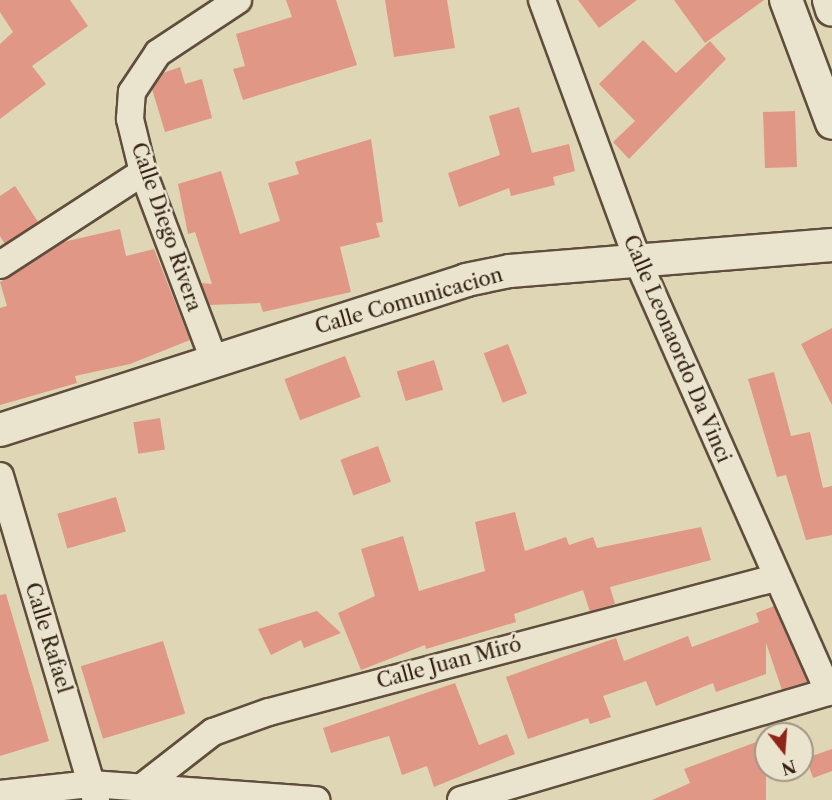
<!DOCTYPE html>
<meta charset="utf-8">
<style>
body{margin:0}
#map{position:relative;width:832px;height:800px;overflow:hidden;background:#dfd6b5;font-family:"Libre Caslon Text",serif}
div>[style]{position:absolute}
.building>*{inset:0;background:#e19785;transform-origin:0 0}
.roads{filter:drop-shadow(2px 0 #5f4e3c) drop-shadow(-2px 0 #5f4e3c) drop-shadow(0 2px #5f4e3c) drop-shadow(0 -2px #5f4e3c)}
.minor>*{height:26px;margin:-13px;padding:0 13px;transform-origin:13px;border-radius:13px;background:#eae4cf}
.tertiary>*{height:32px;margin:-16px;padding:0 16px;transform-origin:16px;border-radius:16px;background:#eae4cf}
span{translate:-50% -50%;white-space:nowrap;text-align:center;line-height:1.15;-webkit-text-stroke:5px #eae4cf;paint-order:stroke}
.street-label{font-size:20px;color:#342113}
.north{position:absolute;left:754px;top:722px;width:60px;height:60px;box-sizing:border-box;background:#eae4cf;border:2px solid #a19684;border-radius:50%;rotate:163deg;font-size:16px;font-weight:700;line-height:24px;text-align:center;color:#342113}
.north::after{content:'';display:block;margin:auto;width:21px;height:27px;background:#8f2418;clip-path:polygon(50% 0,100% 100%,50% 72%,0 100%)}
</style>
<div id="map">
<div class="building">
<div style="clip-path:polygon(0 0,70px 0,88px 26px,32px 66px,46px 84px,0 119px,0 44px,13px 32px,0 12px)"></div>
<div style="clip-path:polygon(286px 0,336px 0,357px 65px,243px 100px,233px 69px,245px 66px,236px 34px,292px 17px)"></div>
<div style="clip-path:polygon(385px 0,447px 0,455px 48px,394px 57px)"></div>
<div style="clip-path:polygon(578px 0,637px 0,599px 28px)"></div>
<div style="clip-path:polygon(674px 0,764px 0,705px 43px)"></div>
<div style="clip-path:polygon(643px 40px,676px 73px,710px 41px,726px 59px,629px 159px,613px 142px,635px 121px,599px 84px)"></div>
<div style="clip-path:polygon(180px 67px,185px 84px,202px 79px,212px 118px,165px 132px,152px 89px,163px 73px)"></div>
<div style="clip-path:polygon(519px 107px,532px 153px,569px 144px,575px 171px,553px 177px,555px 185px,511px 196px,509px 188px,459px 207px,448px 173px,500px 155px,489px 116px)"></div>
<div style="left:795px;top:111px;width:56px;height:32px;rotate:88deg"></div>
<div style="clip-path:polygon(371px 139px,383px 222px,376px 223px,380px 237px,340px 247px,351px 292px,263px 312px,260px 303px,209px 305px,201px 283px,212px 284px,195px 232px,188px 234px,178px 184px,221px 171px,240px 234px,280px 221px,268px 183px,299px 174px,295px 162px)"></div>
<div style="clip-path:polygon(15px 186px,38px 222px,5px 244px,0 236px,0 196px)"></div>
<div style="clip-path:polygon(120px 229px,126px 256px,154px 249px,190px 340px,130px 364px,75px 376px,77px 383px,0 405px,0 308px,7px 306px,0 282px,63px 242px)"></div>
<div style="clip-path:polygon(832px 328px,832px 405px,801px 344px)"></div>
<div style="left:508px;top:344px;width:53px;height:26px;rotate:69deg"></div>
<div style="left:345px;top:356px;width:44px;height:65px;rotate:69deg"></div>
<div style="left:434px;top:360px;width:31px;height:39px;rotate:73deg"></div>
<div style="clip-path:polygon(774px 372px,791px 436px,810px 432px,823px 488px,832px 486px,832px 535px,806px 540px,786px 475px,777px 477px,748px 379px)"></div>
<div style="left:160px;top:418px;width:32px;height:27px;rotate:81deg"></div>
<div style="left:378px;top:446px;width:38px;height:40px;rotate:70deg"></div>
<div style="left:116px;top:497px;width:36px;height:61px;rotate:74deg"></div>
<div style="clip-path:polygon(515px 512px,525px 551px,566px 537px,569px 545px,593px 537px,597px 548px,701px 527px,711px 560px,610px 587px,615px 604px,600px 609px,590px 612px,583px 590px,514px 614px,516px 622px,426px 649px,425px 645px,361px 670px,338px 613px,375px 596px,361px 549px,403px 536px,419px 591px,485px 571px,475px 522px)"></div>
<div style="clip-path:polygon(6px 594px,49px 741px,0 756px,0 595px)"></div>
<div style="clip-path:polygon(774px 606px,808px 682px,782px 690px,766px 643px,766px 674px,716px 692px,713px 683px,656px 706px,646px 681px,603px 696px,611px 717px,590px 724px,588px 718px,528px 739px,506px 677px,616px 638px,624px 661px,688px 636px,692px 647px,759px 622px,756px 613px)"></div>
<div style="clip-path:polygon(317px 611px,341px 633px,304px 648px,301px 640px,271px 655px,258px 629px)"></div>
<div style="left:163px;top:641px;width:76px;height:86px;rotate:73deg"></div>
<div style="clip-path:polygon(455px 683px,479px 745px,507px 734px,515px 754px,434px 787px,427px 766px,402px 775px,389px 736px,331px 753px,323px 728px)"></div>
<div style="clip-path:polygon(759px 741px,766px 760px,766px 800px,652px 800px,690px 783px,684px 769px)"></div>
<div style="clip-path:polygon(832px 749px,832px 771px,813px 778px,806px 758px)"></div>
</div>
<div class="roads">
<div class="minor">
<div style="left:542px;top:0;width:281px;rotate:69.8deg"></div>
<div style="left:639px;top:264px;width:468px;rotate:66.1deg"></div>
<div style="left:0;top:265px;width:171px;rotate:-33deg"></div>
<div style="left:214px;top:360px;width:201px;rotate:-110.7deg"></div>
<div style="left:143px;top:172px;width:55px;rotate:-103.8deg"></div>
<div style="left:130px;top:119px;width:27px;rotate:-86deg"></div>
<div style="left:132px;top:92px;width:47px;rotate:-56.3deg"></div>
<div style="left:158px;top:53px;width:96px;rotate:-33.5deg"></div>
<div style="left:0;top:476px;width:338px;rotate:73.5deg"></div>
<div style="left:142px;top:787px;width:90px;rotate:-37.8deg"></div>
<div style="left:213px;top:732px;width:59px;rotate:-19.7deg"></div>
<div style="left:269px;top:712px;width:523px;rotate:-14.83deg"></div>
<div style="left:0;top:794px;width:92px;rotate:-6.3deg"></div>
<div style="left:91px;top:784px;width:226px;rotate:4.1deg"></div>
<div style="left:461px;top:800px;width:387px;rotate:-16.4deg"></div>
</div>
<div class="tertiary">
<div style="left:786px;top:0;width:131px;rotate:69.5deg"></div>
<div style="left:829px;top:0;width:10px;rotate:73deg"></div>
<div style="left:0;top:430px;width:490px;rotate:-17.8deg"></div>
<div style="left:466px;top:280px;width:45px;rotate:-11.6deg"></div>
<div style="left:510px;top:271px;width:323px;rotate:-4.6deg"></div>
</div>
</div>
<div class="street-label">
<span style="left:166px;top:227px;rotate:71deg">Calle Diego Rivera</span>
<span style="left:409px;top:301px;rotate:-16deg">Calle Comunicacion</span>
<span style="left:677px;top:349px;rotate:67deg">Calle Leonaordo Da Vinci</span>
<span style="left:48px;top:638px;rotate:73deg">Calle Rafael</span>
<span style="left:449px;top:663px;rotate:-15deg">Calle Juan Miró</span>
</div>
<div class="north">N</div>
</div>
